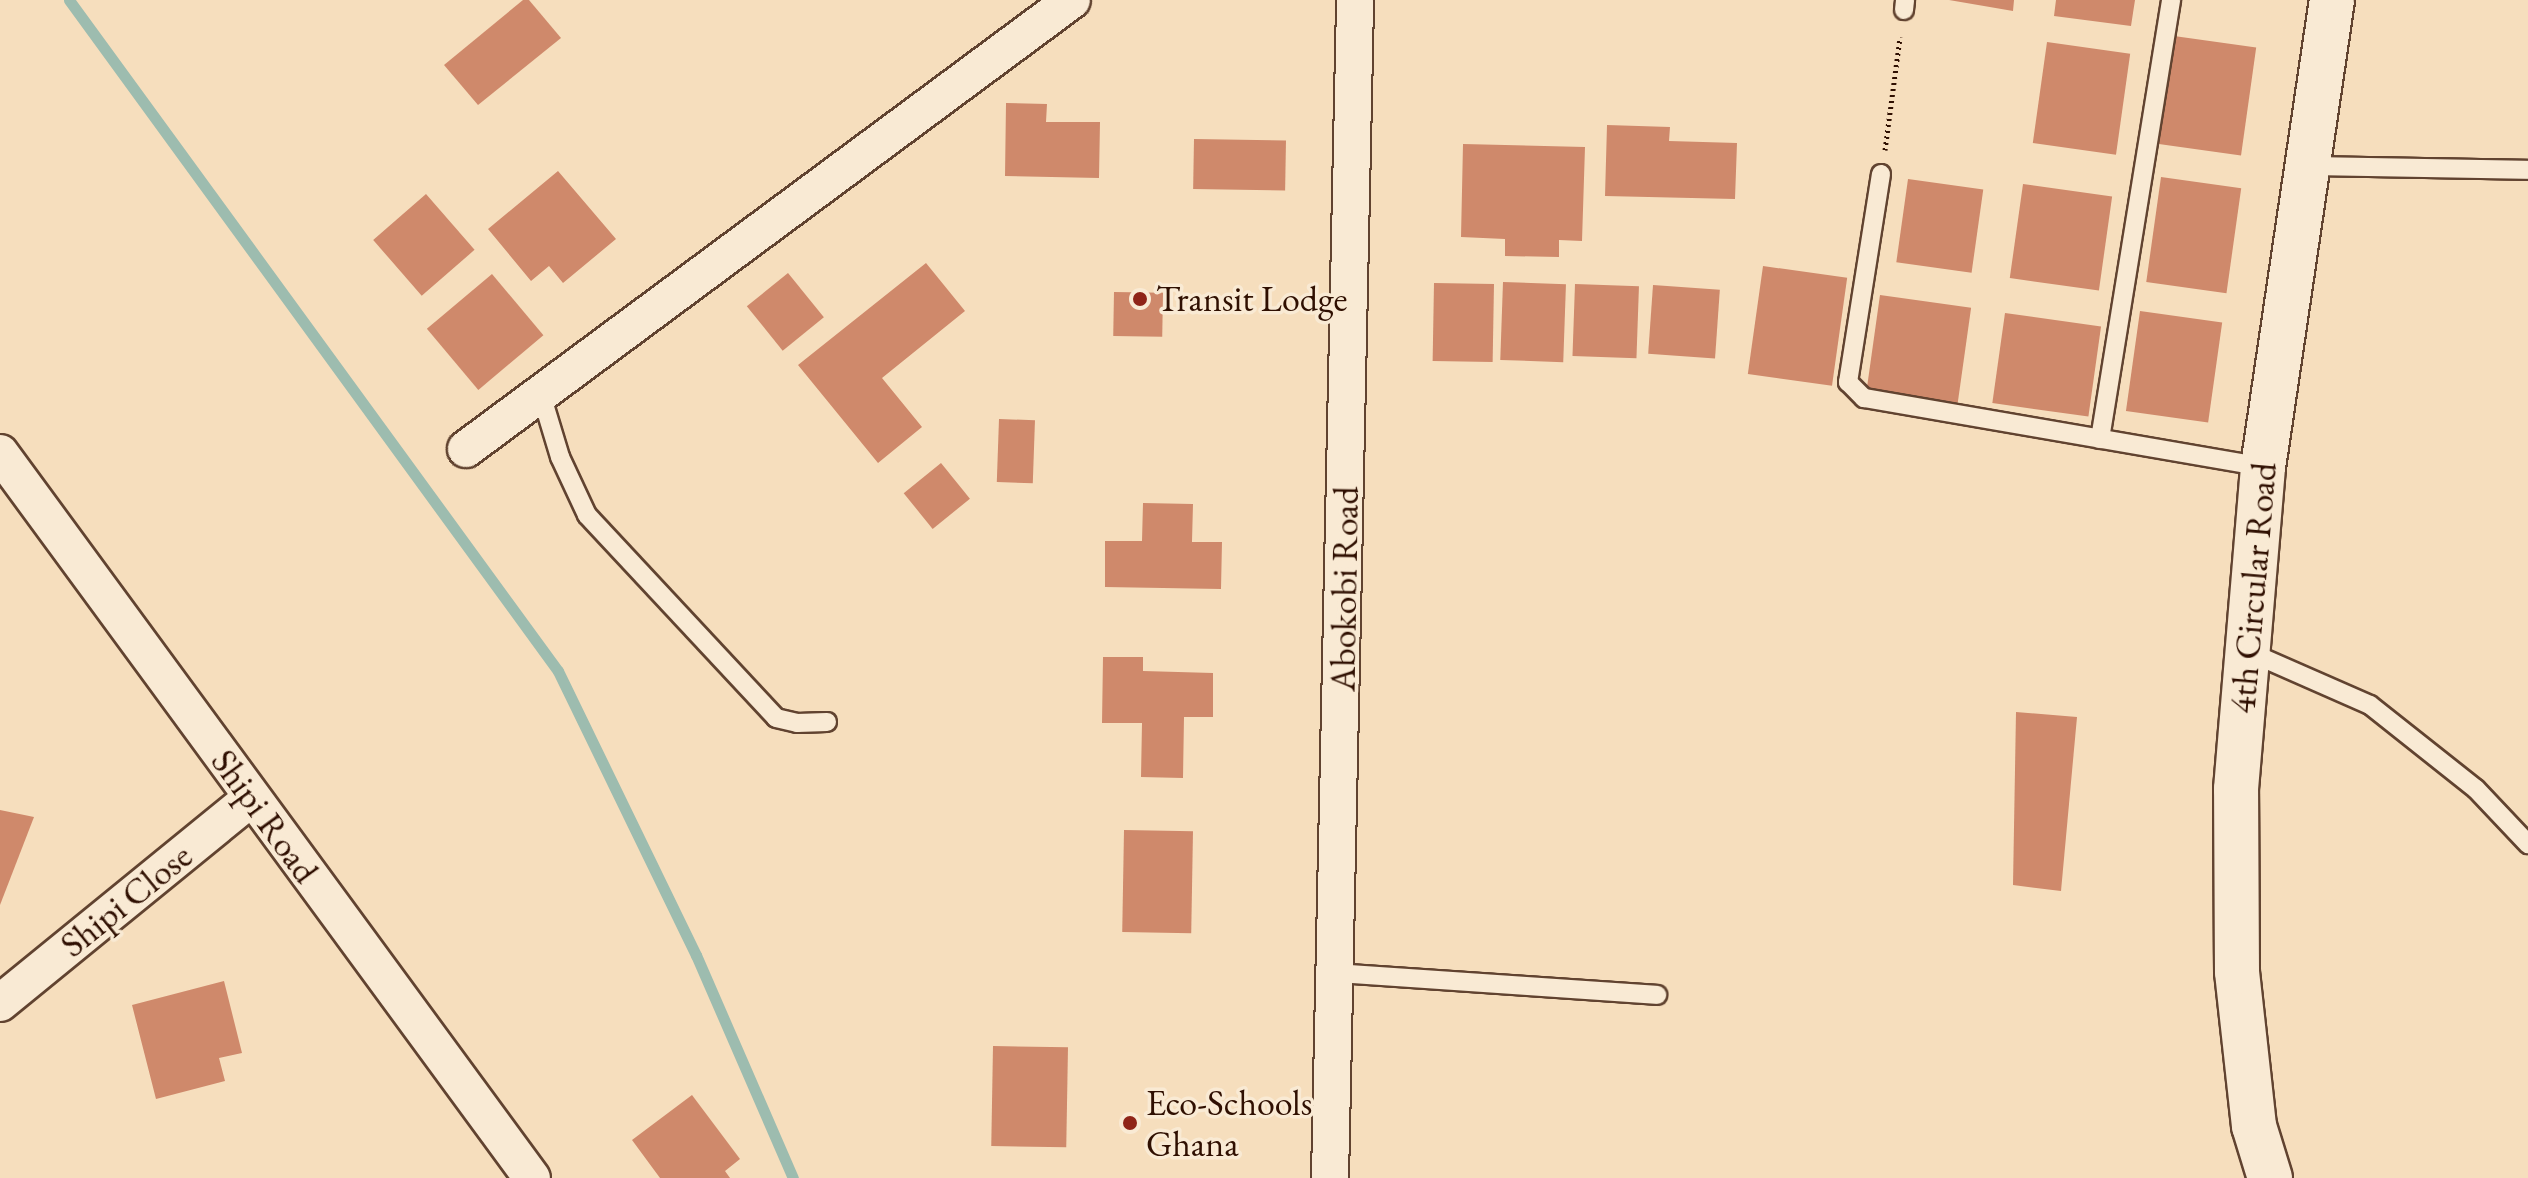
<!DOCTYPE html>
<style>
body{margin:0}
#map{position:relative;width:2528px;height:1178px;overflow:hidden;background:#f6debd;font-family:"EB Garamond",serif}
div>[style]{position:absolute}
.stream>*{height:11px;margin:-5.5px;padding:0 5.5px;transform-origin:5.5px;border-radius:5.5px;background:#9dbcaf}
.building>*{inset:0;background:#cf896b;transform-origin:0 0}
.path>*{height:5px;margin-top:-2.5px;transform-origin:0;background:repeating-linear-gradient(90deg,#2f0f01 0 2px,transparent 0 6px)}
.roads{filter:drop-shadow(2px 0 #614330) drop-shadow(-2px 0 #614330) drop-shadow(0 2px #614330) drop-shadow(0 -2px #614330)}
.lane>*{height:18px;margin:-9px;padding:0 9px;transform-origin:9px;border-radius:9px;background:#f9ead4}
.street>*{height:36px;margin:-18px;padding:0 18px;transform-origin:18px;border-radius:18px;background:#f9ead4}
.secondary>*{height:44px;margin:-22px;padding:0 22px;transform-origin:22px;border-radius:22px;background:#f9ead4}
.dots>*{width:22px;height:22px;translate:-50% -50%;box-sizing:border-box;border:4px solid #f9ead4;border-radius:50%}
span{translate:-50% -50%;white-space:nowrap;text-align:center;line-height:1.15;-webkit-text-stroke:7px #f9ead4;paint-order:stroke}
.poi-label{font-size:36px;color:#2f0f01}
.left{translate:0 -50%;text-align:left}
.street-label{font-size:36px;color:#2f0f01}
</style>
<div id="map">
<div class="stream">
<div style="left:69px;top:0;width:830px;rotate:53.92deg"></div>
<div style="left:558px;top:671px;width:316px;rotate:64.1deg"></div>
<div style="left:696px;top:955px;width:243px;rotate:66.5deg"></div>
</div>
<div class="building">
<div style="clip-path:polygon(523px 0,529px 0,561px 38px,478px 105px,444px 65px)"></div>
<div style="clip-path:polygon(1949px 0,2014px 0,2013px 11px)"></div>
<div style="clip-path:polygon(2056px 0,2135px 0,2131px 26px,2054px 16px)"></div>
<div style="left:2174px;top:36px;width:83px;height:109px;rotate:8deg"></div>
<div style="left:2047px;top:42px;width:84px;height:102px;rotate:8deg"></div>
<div style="clip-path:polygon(1006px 103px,1047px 104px,1046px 122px,1100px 122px,1099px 178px,1005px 176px)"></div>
<div style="clip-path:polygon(1607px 125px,1670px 127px,1669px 141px,1737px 143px,1735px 199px,1605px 196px)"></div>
<div style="left:1194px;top:139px;width:92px;height:50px;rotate:1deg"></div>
<div style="clip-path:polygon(1463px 144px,1585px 147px,1582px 241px,1559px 240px,1559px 257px,1505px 256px,1505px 239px,1461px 237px)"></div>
<div style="clip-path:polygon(558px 171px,616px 239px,563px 283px,549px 266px,531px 281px,488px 229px)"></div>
<div style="left:2161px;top:177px;width:81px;height:106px;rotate:8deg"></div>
<div style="left:1908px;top:179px;width:76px;height:84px;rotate:8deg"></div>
<div style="left:2023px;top:184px;width:90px;height:95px;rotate:8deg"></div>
<div style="left:426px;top:194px;width:74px;height:70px;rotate:49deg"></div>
<div style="clip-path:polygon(926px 263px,965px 311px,882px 378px,922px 427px,878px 463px,798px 365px)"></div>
<div style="left:1763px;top:266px;width:85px;height:109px;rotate:8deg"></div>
<div style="left:788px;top:273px;width:57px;height:53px;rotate:51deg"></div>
<div style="left:492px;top:274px;width:80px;height:85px;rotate:50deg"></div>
<div style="left:1503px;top:282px;width:63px;height:78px;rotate:2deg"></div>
<div style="left:1434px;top:283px;width:60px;height:78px;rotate:1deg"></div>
<div style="left:1575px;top:284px;width:64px;height:72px;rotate:2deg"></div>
<div style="left:1653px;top:285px;width:67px;height:69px;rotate:4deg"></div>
<div style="left:1114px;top:292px;width:49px;height:44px;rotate:1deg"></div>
<div style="left:1880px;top:295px;width:92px;height:96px;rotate:8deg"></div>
<div style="left:2140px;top:311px;width:83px;height:101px;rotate:8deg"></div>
<div style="left:2005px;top:313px;width:97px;height:91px;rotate:8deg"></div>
<div style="left:999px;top:419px;width:36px;height:63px;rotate:2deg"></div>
<div style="left:941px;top:463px;width:46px;height:48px;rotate:51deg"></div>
<div style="clip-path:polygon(1143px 503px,1193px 504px,1192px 542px,1222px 542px,1221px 589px,1105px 587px,1105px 541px,1142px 541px)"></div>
<div style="clip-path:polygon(1103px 657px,1143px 657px,1143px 671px,1213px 673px,1213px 717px,1184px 717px,1183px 778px,1141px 777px,1142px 723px,1102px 723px)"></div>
<div style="clip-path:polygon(2016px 712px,2077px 717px,2061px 891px,2013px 885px)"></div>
<div style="clip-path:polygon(0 810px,34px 817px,0 905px)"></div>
<div style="left:1124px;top:830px;width:69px;height:102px;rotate:1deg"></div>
<div style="clip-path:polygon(224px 981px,242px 1053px,219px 1058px,225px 1081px,156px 1099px,132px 1005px)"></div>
<div style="left:993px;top:1046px;width:75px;height:100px;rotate:1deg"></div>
<div style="clip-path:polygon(692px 1095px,740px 1159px,725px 1171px,730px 1178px,660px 1178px,632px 1140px)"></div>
</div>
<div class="path">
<div style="left:1885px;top:150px;width:114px;rotate:-82.4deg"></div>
</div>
<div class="roads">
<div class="lane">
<div style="left:1904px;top:10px;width:10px;rotate:-84deg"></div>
<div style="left:2307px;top:166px;width:221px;rotate:1deg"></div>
<div style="left:1881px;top:174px;width:211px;rotate:99deg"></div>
<div style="left:1848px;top:382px;width:23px;rotate:45deg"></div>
<div style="left:1864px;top:398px;width:405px;rotate:9.8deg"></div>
<div style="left:541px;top:394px;width:66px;rotate:73.2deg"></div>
<div style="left:560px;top:457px;width:64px;rotate:65deg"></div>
<div style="left:587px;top:515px;width:277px;rotate:47deg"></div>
<div style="left:776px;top:718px;width:22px;rotate:13deg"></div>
<div style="left:797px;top:723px;width:30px;rotate:-2deg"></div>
<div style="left:2100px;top:439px;width:445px;rotate:-80.8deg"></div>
<div style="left:2247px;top:651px;width:134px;rotate:23.7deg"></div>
<div style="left:2370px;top:705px;width:135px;rotate:38.4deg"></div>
<div style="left:2476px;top:789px;width:76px;rotate:46.6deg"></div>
<div style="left:1336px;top:973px;width:322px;rotate:3.9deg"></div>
</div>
<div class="street">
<div style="left:466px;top:449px;width:754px;rotate:-36.54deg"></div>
<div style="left:0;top:453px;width:899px;rotate:53.73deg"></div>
<div style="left:0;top:1003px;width:324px;rotate:-39.2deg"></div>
<div style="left:1330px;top:1178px;width:1178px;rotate:-88.78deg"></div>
</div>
<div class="secondary">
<div style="left:2270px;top:1178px;width:54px;rotate:-107.1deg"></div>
<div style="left:2254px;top:1126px;width:155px;rotate:-96.3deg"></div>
<div style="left:2237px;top:972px;width:183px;rotate:-90.3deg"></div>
<div style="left:2236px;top:789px;width:323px;rotate:-85.2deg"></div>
<div style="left:2263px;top:467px;width:472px;rotate:-81.6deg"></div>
</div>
</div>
<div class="dots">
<div style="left:1140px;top:299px;background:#8f2418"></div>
<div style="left:1130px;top:1123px;background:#8f2418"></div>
</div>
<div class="poi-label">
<span class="left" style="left:1156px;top:299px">Transit Lodge</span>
<span class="left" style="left:1146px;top:1123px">Eco-Schools<br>Ghana</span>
</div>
<div class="street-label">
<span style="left:2253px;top:588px;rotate:-85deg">4th Circular Road</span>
<span style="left:1344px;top:589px;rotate:-89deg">Abokobi Road</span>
<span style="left:265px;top:816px;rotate:54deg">Shipi Road</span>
<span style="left:126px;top:900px;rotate:-39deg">Shipi Close</span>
</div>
</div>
